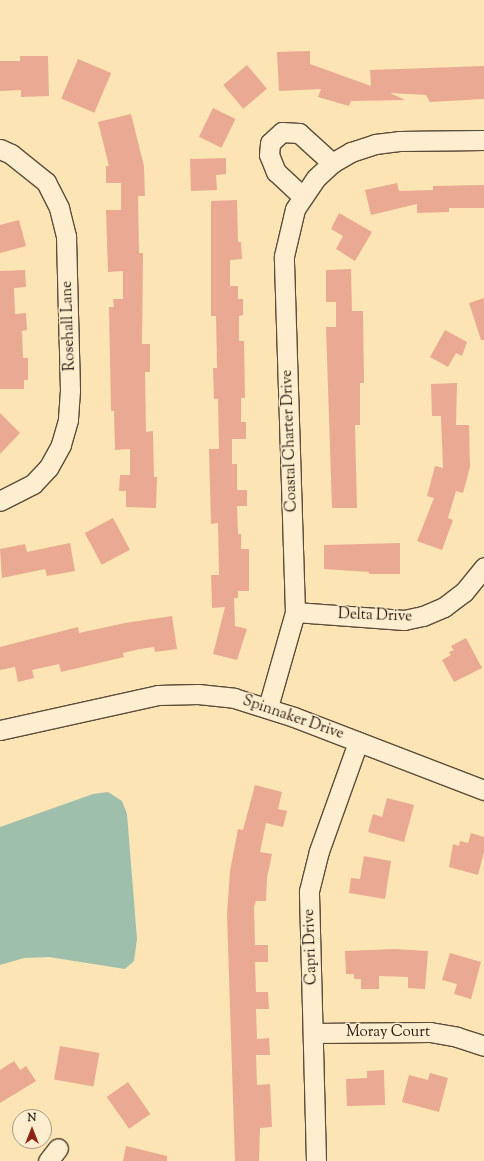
<!DOCTYPE html>
<style>
body{margin:0}
#map{position:relative;width:484px;height:1161px;overflow:hidden;background:#fde4b4;font-family:"Sorts Mill Goudy",serif}
div>[style]{position:absolute}
.water>*{inset:0;background:#9fbfad}
.building>*{inset:0;background:#eaa993;transform-origin:0 0}
.roads{filter:drop-shadow(1px 0 #5c4c3a) drop-shadow(-1px 0 #5c4c3a) drop-shadow(0 1px #5c4c3a) drop-shadow(0 -1px #5c4c3a)}
.street>*{height:19px;margin:-9.5px;padding:0 9.5px;transform-origin:9.5px;border-radius:9.5px;background:#feedce}
span{translate:-50% -50%;white-space:nowrap;text-align:center;line-height:1.15;-webkit-text-stroke:3px #feedce;paint-order:stroke}
.street-label{font-size:15px;color:#261912}
.north{position:absolute;left:12px;top:1109px;width:40px;height:40px;box-sizing:border-box;background:#feedce;border:1px solid #a89883;border-radius:50%;rotate:0deg;font-size:11px;font-weight:700;line-height:16px;text-align:center;color:#261912}
.north::after{content:'';display:block;margin:auto;width:14px;height:18px;background:#8f2418;clip-path:polygon(50% 0,100% 100%,50% 72%,0 100%)}
</style>
<div id="map">
<div class="water">
<i style="clip-path:polygon(108px 792px,122px 801px,127px 814px,137px 939px,134px 961px,125px 969px,49px 957px,24px 958px,0 965px,0 827px,93px 794px)"></i>
</div>
<div class="building">
<i style="clip-path:polygon(310px 51px,310px 64px,371px 86px,370px 70px,484px 66px,484px 99px,430px 102px,426px 95px,390px 93px,405px 100px,351px 101px,349px 106px,318px 97px,321px 89px,279px 91px,277px 52px)"></i>
<i style="clip-path:polygon(20px 56px,48px 56px,49px 96px,21px 97px,21px 90px,0 91px,0 61px,20px 61px)"></i>
<i style="left:78px;top:59px;width:36px;height:43px;rotate:23deg"></i>
<i style="left:247px;top:65px;width:31px;height:31px;rotate:50deg"></i>
<i style="left:213px;top:108px;width:25px;height:32px;rotate:26deg"></i>
<i style="clip-path:polygon(131px 114px,144px 166px,145px 196px,138px 196px,139px 253px,143px 253px,142px 344px,150px 344px,150px 372px,145px 372px,146px 432px,153px 431px,154px 477px,157px 477px,156px 508px,126px 507px,126px 491px,119px 491px,120px 475px,130px 475px,130px 449px,115px 450px,114px 411px,111px 411px,109px 307px,114px 307px,113px 299px,123px 299px,123px 271px,108px 272px,106px 210px,121px 210px,121px 183px,106px 183px,106px 166px,109px 166px,98px 122px)"></i>
<i style="clip-path:polygon(226px 158px,226px 174px,216px 175px,217px 190px,191px 191px,190px 159px)"></i>
<i style="clip-path:polygon(397px 183px,399px 191px,433px 190px,433px 186px,484px 185px,484px 208px,449px 208px,449px 212px,417px 213px,417px 204px,371px 215px,365px 190px)"></i>
<i style="clip-path:polygon(237px 200px,238px 242px,241px 242px,242px 259px,230px 260px,230px 286px,238px 286px,238px 299px,243px 299px,243px 315px,239px 316px,239px 341px,244px 341px,245px 398px,241px 398px,241px 422px,246px 422px,246px 439px,232px 439px,232px 464px,237px 464px,237px 490px,247px 490px,247px 506px,237px 506px,238px 534px,241px 534px,241px 549px,249px 549px,249px 591px,238px 591px,238px 598px,234px 598px,235px 626px,247px 629px,237px 660px,213px 654px,225px 607px,212px 608px,211px 575px,219px 575px,218px 523px,211px 524px,209px 449px,219px 449px,218px 399px,214px 399px,213px 368px,217px 368px,216px 316px,211px 316px,211px 201px)"></i>
<i style="clip-path:polygon(339px 213px,372px 232px,355px 261px,336px 249px,343px 236px,331px 229px)"></i>
<i style="clip-path:polygon(19px 220px,26px 246px,0 253px,0 225px)"></i>
<i style="clip-path:polygon(351px 269px,352px 311px,363px 311px,364px 383px,360px 383px,360px 425px,355px 425px,357px 508px,332px 508px,326px 327px,336px 327px,336px 302px,326px 302px,326px 270px)"></i>
<i style="clip-path:polygon(25px 270px,26px 287px,14px 288px,15px 314px,26px 313px,27px 330px,22px 331px,23px 358px,28px 358px,28px 380px,24px 380px,24px 389px,0 389px,0 271px)"></i>
<i style="clip-path:polygon(484px 298px,484px 340px,481px 340px,469px 303px)"></i>
<i style="clip-path:polygon(445px 330px,467px 342px,462px 356px,456px 353px,448px 367px,430px 357px)"></i>
<i style="clip-path:polygon(457px 383px,456px 425px,469px 425px,470px 467px,463px 493px,456px 491px,448px 518px,453px 520px,442px 550px,417px 541px,434px 498px,427px 496px,435px 466px,443px 468px,441px 416px,432px 416px,431px 384px)"></i>
<i style="clip-path:polygon(0 413px,20px 433px,0 454px)"></i>
<i style="left:113px;top:518px;width:36px;height:32px;rotate:62deg"></i>
<i style="clip-path:polygon(70px 543px,75px 571px,47px 576px,45px 569px,2px 578px,0 549px,25px 544px,27px 552px)"></i>
<i style="clip-path:polygon(400px 543px,400px 574px,369px 574px,369px 572px,324px 569px,324px 545px)"></i>
<i style="clip-path:polygon(172px 616px,177px 649px,155px 652px,154px 647px,140px 649px,123px 653px,124px 657px,61px 672px,59px 664px,32px 670px,34px 678px,18px 682px,15px 667px,0 670px,0 647px,78px 627px,79px 633px,125px 623px)"></i>
<i style="clip-path:polygon(466px 638px,482px 668px,454px 682px,442px 660px,451px 655px,449px 652px,454px 650px,451px 646px)"></i>
<i style="clip-path:polygon(255px 785px,282px 792px,278px 809px,287px 811px,283px 827px,266px 823px,260px 852px,272px 854px,267px 878px,266px 901px,256px 901px,254px 907px,255px 945px,268px 945px,268px 962px,255px 962px,256px 992px,268px 992px,269px 1009px,256px 1009px,257px 1039px,269px 1038px,270px 1055px,256px 1055px,257px 1085px,270px 1084px,272px 1127px,260px 1128px,259px 1161px,235px 1161px,227px 914px,230px 871px,238px 829px,243px 830px)"></i>
<i style="clip-path:polygon(387px 798px,414px 805px,404px 842px,368px 832px,373px 814px,382px 817px)"></i>
<i style="clip-path:polygon(471px 833px,484px 837px,484px 852px,478px 875px,449px 867px,453px 844px,459px 846px,460px 841px,468px 843px)"></i>
<i style="clip-path:polygon(364px 856px,391px 861px,385px 899px,349px 893px,351px 878px,360px 879px)"></i>
<i style="clip-path:polygon(395px 949px,428px 951px,425px 989px,408px 988px,408px 977px,379px 976px,379px 989px,361px 989px,361px 979px,354px 979px,354px 974px,346px 974px,345px 951px)"></i>
<i style="clip-path:polygon(450px 953px,481px 962px,471px 999px,454px 994px,457px 984px,442px 980px)"></i>
<i style="left:60px;top:1046px;width:40px;height:34px;rotate:10deg"></i>
<i style="clip-path:polygon(14px 1061px,20px 1070px,26px 1066px,36px 1081px,0 1103px,0 1070px)"></i>
<i style="clip-path:polygon(384px 1070px,385px 1105px,347px 1106px,346px 1079px,367px 1078px,367px 1071px)"></i>
<i style="clip-path:polygon(430px 1073px,448px 1078px,439px 1112px,402px 1102px,409px 1075px,428px 1080px)"></i>
<i style="left:128px;top:1082px;width:39px;height:26px;rotate:55deg"></i>
<i style="clip-path:polygon(126px 1146px,167px 1156px,167px 1161px,123px 1161px)"></i>
</div>
<div class="roads">
<div class="street">
<i style="left:0;top:149px;width:12px;rotate:24deg"></i>
<i style="left:11px;top:154px;width:45px;rotate:38.7deg"></i>
<i style="left:46px;top:182px;width:29px;rotate:63deg"></i>
<i style="left:59px;top:208px;width:30px;rotate:76deg"></i>
<i style="left:66px;top:237px;width:153px;rotate:88.5deg"></i>
<i style="left:70px;top:390px;width:30px;rotate:94deg"></i>
<i style="left:68px;top:420px;width:26px;rotate:106deg"></i>
<i style="left:61px;top:445px;width:26px;rotate:119deg"></i>
<i style="left:48px;top:468px;width:22px;rotate:133deg"></i>
<i style="left:33px;top:484px;width:37px;rotate:153deg"></i>
<i style="left:302px;top:196px;width:35px;rotate:-137deg"></i>
<i style="left:276px;top:172px;width:18px;rotate:-112deg"></i>
<i style="left:269px;top:155px;width:12px;rotate:-85deg"></i>
<i style="left:270px;top:143px;width:16px;rotate:-43deg"></i>
<i style="left:282px;top:132px;width:17px;rotate:3deg"></i>
<i style="left:299px;top:133px;width:45px;rotate:42.3deg"></i>
<i style="left:295px;top:612px;width:109px;rotate:4.2deg"></i>
<i style="left:404px;top:620px;width:19px;rotate:-12deg"></i>
<i style="left:423px;top:616px;width:23px;rotate:-23deg"></i>
<i style="left:444px;top:607px;width:25px;rotate:-37deg"></i>
<i style="left:464px;top:592px;width:32px;rotate:-51deg"></i>
<i style="left:268px;top:707px;width:99px;rotate:-74.1deg"></i>
<i style="left:295px;top:612px;width:356px;rotate:-91.8deg"></i>
<i style="left:284px;top:256px;width:48px;rotate:-76.8deg"></i>
<i style="left:295px;top:209px;width:37px;rotate:-56deg"></i>
<i style="left:316px;top:178px;width:22px;rotate:-43deg"></i>
<i style="left:332px;top:163px;width:22px;rotate:-30deg"></i>
<i style="left:351px;top:152px;width:25px;rotate:-18deg"></i>
<i style="left:375px;top:144px;width:24px;rotate:-7deg"></i>
<i style="left:399px;top:141px;width:85px;rotate:-0.7deg"></i>
<i style="left:0;top:730px;width:162px;rotate:-12.5deg"></i>
<i style="left:158px;top:695px;width:40px;rotate:-1.4deg"></i>
<i style="left:198px;top:694px;width:36px;rotate:6deg"></i>
<i style="left:234px;top:698px;width:63px;rotate:17.6deg"></i>
<i style="left:294px;top:717px;width:204px;rotate:21deg"></i>
<i style="left:313px;top:1033px;width:117px;rotate:-0.5deg"></i>
<i style="left:430px;top:1032px;width:27px;rotate:10deg"></i>
<i style="left:457px;top:1037px;width:28px;rotate:18deg"></i>
<i style="left:48px;top:1161px;width:16px;rotate:-52deg"></i>
<i style="left:316px;top:1161px;width:270px;rotate:-91.5deg"></i>
<i style="left:309px;top:891px;width:41px;rotate:-76deg"></i>
<i style="left:319px;top:851px;width:116px;rotate:-70.3deg"></i>
</div>
</div>
<div class="street-label">
<span style="left:69px;top:326px;rotate:-92deg">Rosehall Lane</span>
<span style="left:290px;top:441px;rotate:-92deg">Coastal Charter Drive</span>
<span style="left:375px;top:616px;rotate:2deg">Delta Drive</span>
<span style="left:293px;top:718px;rotate:19deg">Spinnaker Drive</span>
<span style="left:311px;top:947px;rotate:-92deg">Capri Drive</span>
<span style="left:388px;top:1033px">Moray Court</span>
</div>
<div class="north">N</div>
</div>
